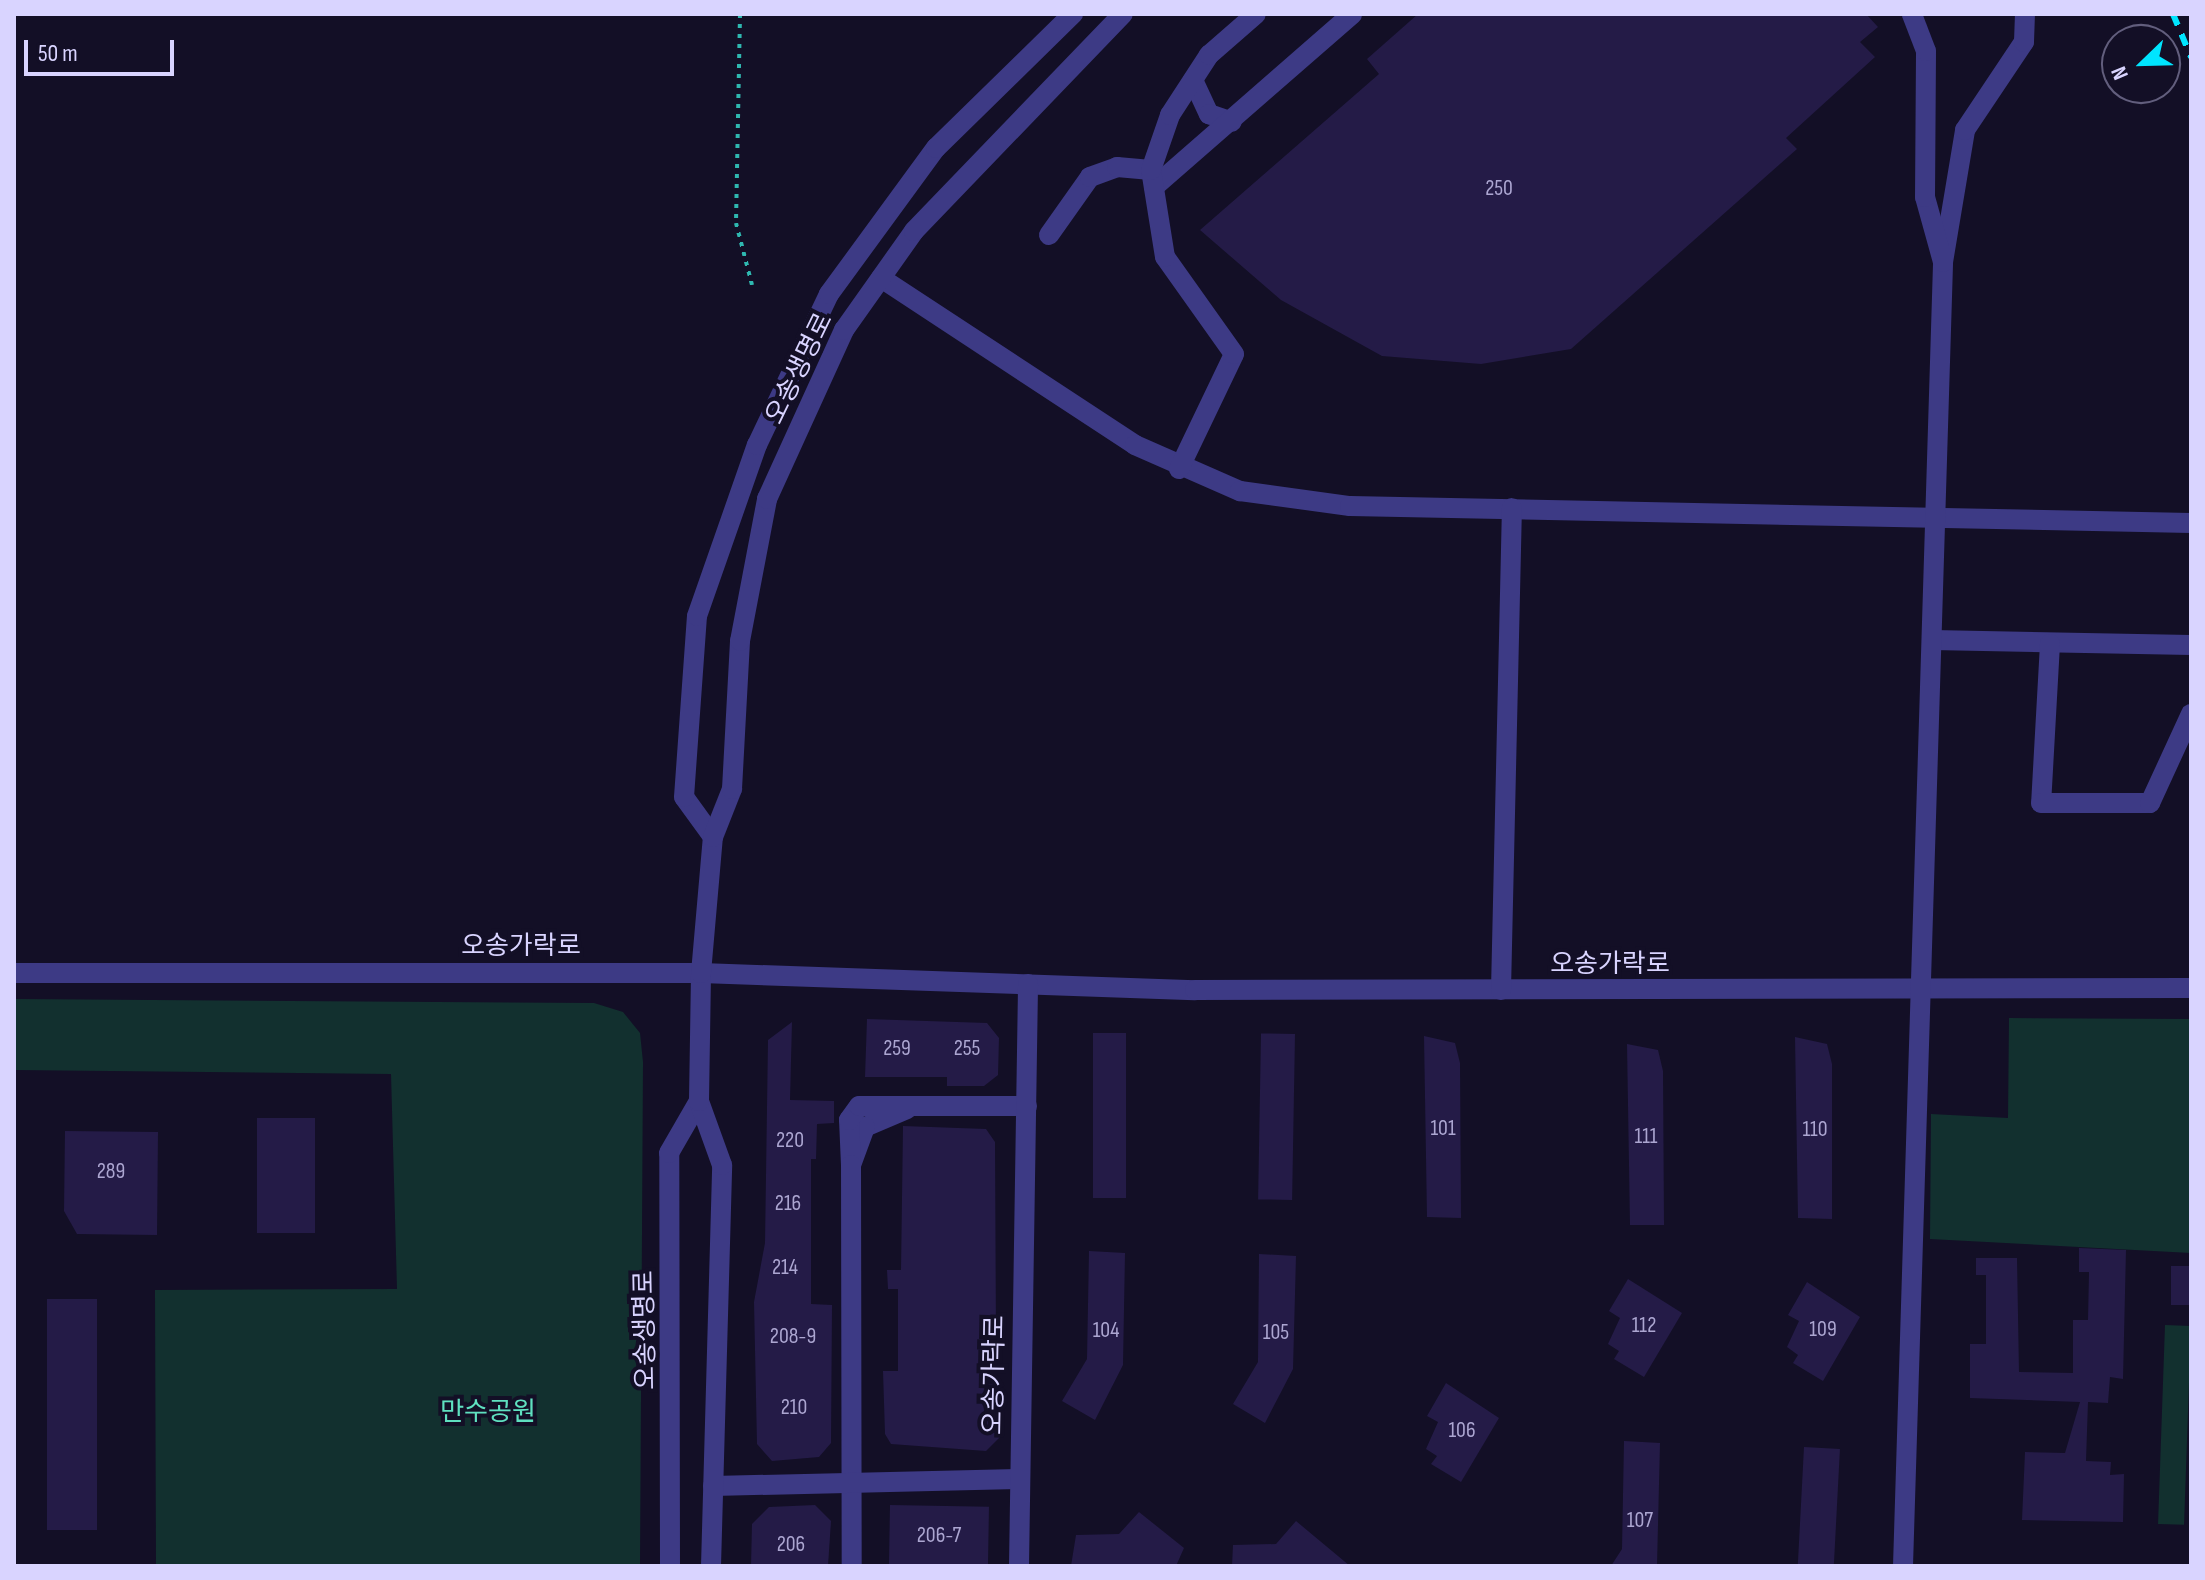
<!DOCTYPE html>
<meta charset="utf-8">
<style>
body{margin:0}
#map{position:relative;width:2205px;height:1580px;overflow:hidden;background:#130f26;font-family:"Sofia Sans Condensed","Noto Sans KR",sans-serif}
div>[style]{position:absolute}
.green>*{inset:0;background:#12302f;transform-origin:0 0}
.building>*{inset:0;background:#241b47;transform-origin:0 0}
.path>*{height:4px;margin-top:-2px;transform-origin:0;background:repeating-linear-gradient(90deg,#2fb8b0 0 4px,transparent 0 10px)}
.minor>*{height:20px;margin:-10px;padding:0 10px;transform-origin:10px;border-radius:10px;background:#3d3a85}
.rail>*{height:6px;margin-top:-3px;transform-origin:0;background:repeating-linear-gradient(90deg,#00e5ff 0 12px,transparent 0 22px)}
span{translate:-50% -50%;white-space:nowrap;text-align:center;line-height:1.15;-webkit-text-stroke:8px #130f26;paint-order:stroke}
.number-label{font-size:22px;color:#aca6d1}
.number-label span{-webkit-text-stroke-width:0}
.street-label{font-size:26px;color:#d9d4ff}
.park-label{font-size:26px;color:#5fe0c0}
.frame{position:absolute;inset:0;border:16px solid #d9d4ff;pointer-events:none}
.north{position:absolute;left:2101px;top:24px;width:80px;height:80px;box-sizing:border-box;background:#130f26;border:2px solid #625e7d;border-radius:50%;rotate:247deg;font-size:22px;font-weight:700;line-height:32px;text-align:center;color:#d9d4ff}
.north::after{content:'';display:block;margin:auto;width:28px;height:36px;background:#00e5ff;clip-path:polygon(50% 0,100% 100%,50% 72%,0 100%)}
.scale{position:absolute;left:24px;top:40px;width:150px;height:36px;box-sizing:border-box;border:4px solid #d9d4ff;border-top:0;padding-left:10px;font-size:24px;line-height:28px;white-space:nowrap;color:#d9d4ff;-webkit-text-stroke:6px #130f26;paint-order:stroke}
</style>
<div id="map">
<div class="green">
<i style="clip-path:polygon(14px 999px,594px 1003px,623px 1012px,640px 1033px,643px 1062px,640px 1566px,156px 1566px,155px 1290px,397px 1289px,391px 1074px,14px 1070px)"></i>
<i style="clip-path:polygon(2009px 1018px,2191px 1019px,2191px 1253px,1930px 1239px,1931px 1114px,2008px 1118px)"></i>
<i style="left:2165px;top:1325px;width:26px;height:199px;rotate:2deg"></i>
</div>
<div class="building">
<i style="clip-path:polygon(1418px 14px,1866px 14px,1878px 27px,1860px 42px,1875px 57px,1786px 138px,1797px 149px,1571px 349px,1481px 364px,1382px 356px,1281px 300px,1200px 230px,1379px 74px,1367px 59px)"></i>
<i style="clip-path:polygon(867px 1019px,987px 1023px,999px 1038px,998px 1075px,984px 1086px,947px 1086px,947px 1077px,865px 1077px)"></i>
<i style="clip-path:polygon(792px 1022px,790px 1100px,834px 1101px,834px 1123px,817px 1124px,816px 1159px,811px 1159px,811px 1304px,832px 1305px,831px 1443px,819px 1457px,772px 1461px,757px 1444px,754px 1302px,765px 1243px,768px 1040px)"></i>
<i style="left:1126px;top:1033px;width:165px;height:33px;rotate:90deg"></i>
<i style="left:1295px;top:1034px;width:166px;height:34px;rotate:91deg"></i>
<i style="clip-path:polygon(1424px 1036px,1455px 1043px,1460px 1063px,1461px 1218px,1427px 1217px)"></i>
<i style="clip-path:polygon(1795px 1037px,1827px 1044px,1832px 1064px,1832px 1219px,1798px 1218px)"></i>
<i style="clip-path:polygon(1627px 1044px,1658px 1050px,1663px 1071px,1664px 1225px,1630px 1225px)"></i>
<i style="left:315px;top:1118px;width:115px;height:58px;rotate:90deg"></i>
<i style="clip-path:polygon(903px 1126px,986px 1129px,995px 1142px,996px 1336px,986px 1336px,987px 1384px,999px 1384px,1000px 1437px,986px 1451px,891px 1444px,885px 1434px,883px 1371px,898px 1371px,898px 1289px,888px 1289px,887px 1270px,901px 1270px)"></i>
<i style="clip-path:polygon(65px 1131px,158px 1132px,157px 1235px,77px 1234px,64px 1211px)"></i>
<i style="clip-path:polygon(2079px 1248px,2126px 1250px,2123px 1379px,2110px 1377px,2108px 1403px,2088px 1402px,2086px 1461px,2111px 1462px,2110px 1475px,2124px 1474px,2123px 1522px,2022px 1520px,2025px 1452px,2065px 1453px,2080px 1402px,1970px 1398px,1970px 1344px,1986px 1344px,1986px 1275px,1976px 1275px,1976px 1258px,2017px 1258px,2019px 1372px,2073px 1373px,2073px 1320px,2088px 1320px,2089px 1272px,2079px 1272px)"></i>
<i style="clip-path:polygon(1089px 1251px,1125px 1253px,1123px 1365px,1095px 1420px,1062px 1401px,1087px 1359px)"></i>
<i style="clip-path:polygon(1259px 1254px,1296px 1256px,1293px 1369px,1265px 1423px,1233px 1404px,1258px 1362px)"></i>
<i style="left:2171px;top:1266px;width:20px;height:39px"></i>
<i style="clip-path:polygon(1628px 1279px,1682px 1313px,1644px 1377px,1614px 1359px,1619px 1351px,1608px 1344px,1620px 1318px,1609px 1311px)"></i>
<i style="clip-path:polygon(1807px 1282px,1860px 1317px,1823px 1381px,1793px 1363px,1798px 1355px,1787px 1347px,1799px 1321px,1788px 1315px)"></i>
<i style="left:97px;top:1299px;width:231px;height:50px;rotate:90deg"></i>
<i style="clip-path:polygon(1446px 1383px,1499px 1418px,1461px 1482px,1431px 1464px,1437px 1456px,1426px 1449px,1438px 1422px,1427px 1416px)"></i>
<i style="clip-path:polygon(1624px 1441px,1660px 1443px,1657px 1566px,1611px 1566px,1622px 1549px)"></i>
<i style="left:1804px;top:1447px;width:36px;height:119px;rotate:3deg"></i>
<i style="clip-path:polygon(815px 1505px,831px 1521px,828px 1566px,751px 1566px,752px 1524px,769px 1507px)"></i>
<i style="left:890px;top:1505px;width:99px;height:61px;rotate:1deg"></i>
<i style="clip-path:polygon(1139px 1512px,1184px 1548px,1176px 1566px,1071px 1566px,1076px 1535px,1119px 1534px)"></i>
<i style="clip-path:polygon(1296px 1521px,1350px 1566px,1232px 1566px,1233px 1545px,1276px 1544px)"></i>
</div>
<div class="path">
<i style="left:740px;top:14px;width:209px;rotate:91.1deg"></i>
<i style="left:736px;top:223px;width:64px;rotate:75.5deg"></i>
</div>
<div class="minor">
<i style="left:1193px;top:80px;width:38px;rotate:65deg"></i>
<i style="left:1209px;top:114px;width:24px;rotate:19deg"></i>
<i style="left:1154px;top:187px;width:263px;rotate:-41.1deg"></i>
<i style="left:1049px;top:235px;width:71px;rotate:-54.7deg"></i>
<i style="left:1090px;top:177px;width:29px;rotate:-20deg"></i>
<i style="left:1117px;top:167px;width:34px;rotate:5deg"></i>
<i style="left:1943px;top:262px;width:134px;rotate:-80.5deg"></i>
<i style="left:1965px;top:130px;width:106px;rotate:-56.2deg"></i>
<i style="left:2024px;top:42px;width:28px;rotate:-88deg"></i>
<i style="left:881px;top:278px;width:304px;rotate:33.3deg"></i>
<i style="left:1135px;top:445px;width:115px;rotate:23.7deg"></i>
<i style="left:1240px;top:491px;width:111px;rotate:7.8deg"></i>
<i style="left:1350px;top:506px;width:841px;rotate:1.16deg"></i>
<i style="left:1179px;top:469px;width:127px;rotate:-64.4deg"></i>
<i style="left:1234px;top:354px;width:119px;rotate:-125.4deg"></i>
<i style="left:1165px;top:257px;width:88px;rotate:-99.1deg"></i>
<i style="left:1151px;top:170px;width:58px;rotate:-70.9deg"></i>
<i style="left:1170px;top:115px;width:72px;rotate:-57deg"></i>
<i style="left:1209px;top:55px;width:62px;rotate:-41.1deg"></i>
<i style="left:1932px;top:640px;width:259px;rotate:1.1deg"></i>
<i style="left:2050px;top:644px;width:159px;rotate:93.2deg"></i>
<i style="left:2041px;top:803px;width:109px"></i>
<i style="left:2150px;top:803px;width:98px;rotate:-65.3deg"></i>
<i style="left:713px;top:837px;width:49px;rotate:-125.9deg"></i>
<i style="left:684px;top:797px;width:181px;rotate:-85.9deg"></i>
<i style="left:697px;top:616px;width:181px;rotate:-70.7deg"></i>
<i style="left:757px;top:445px;width:167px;rotate:-64.5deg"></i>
<i style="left:829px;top:294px;width:181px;rotate:-53.8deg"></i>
<i style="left:936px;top:148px;width:192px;rotate:-44.4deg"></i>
<i style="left:14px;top:973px;width:687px"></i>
<i style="left:701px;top:973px;width:494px;rotate:2deg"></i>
<i style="left:1195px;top:990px;width:996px;rotate:-0.12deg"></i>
<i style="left:1501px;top:990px;width:482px;rotate:-88.7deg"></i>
<i style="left:907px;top:1109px;width:46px;rotate:156.8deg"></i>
<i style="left:865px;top:1127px;width:40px;rotate:110.2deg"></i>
<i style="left:851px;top:1165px;width:45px;rotate:-92.5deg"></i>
<i style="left:849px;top:1120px;width:17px;rotate:-54deg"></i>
<i style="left:859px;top:1106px;width:168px"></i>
<i style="left:851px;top:1165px;width:401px;rotate:89.9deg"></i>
<i style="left:713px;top:1486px;width:305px;rotate:-1.3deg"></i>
<i style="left:670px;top:1566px;width:413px;rotate:-90.1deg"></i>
<i style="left:669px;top:1153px;width:60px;rotate:-60deg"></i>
<i style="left:711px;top:1566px;width:401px;rotate:-88.4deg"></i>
<i style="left:722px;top:1165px;width:68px;rotate:-109.8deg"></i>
<i style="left:699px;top:1101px;width:128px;rotate:-89.1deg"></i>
<i style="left:701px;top:973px;width:137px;rotate:-85deg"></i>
<i style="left:713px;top:837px;width:52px;rotate:-68.4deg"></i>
<i style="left:732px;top:789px;width:148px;rotate:-86.9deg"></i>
<i style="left:740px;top:641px;width:145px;rotate:-79.2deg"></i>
<i style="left:767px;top:499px;width:186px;rotate:-65.5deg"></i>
<i style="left:844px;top:330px;width:121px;rotate:-54.7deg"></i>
<i style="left:914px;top:231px;width:301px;rotate:-46.1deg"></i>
<i style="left:1019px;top:1566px;width:582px;rotate:-89.11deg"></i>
<i style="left:1903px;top:1566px;width:1305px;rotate:-88.24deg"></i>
<i style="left:1943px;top:262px;width:67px;rotate:-105.5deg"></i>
<i style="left:1925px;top:197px;width:146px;rotate:-89.6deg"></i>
<i style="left:1926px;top:51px;width:40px;rotate:-111deg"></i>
</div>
<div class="rail">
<i style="left:2173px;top:14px;width:47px;rotate:67.3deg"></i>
</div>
<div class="number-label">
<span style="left:1499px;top:189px">250</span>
<span style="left:897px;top:1049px">259</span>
<span style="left:967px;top:1049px">255</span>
<span style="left:1443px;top:1129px">101</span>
<span style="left:1815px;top:1130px">110</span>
<span style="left:1646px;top:1137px">111</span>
<span style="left:790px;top:1141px">220</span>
<span style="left:111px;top:1172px">289</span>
<span style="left:788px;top:1204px">216</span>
<span style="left:785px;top:1268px">214</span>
<span style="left:1644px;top:1326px">112</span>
<span style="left:1823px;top:1330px">109</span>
<span style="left:1106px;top:1331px">104</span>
<span style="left:1276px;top:1333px">105</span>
<span style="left:793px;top:1337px">208-9</span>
<span style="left:794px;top:1408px">210</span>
<span style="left:1462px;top:1431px">106</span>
<span style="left:1640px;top:1521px">107</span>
<span style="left:939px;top:1536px">206-7</span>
<span style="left:791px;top:1545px">206</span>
</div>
<div class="street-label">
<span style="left:800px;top:369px;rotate:-64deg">오송생명로</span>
<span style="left:521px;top:947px">오송가락로</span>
<span style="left:1610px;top:965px">오송가락로</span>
<span style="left:646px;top:1330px;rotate:-91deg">오송생명로</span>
<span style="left:995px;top:1375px;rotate:-89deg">오송가락로</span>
</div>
<div class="park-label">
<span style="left:488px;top:1413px">만수공원</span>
</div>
<div class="frame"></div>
<div class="north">N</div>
<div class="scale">50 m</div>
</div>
